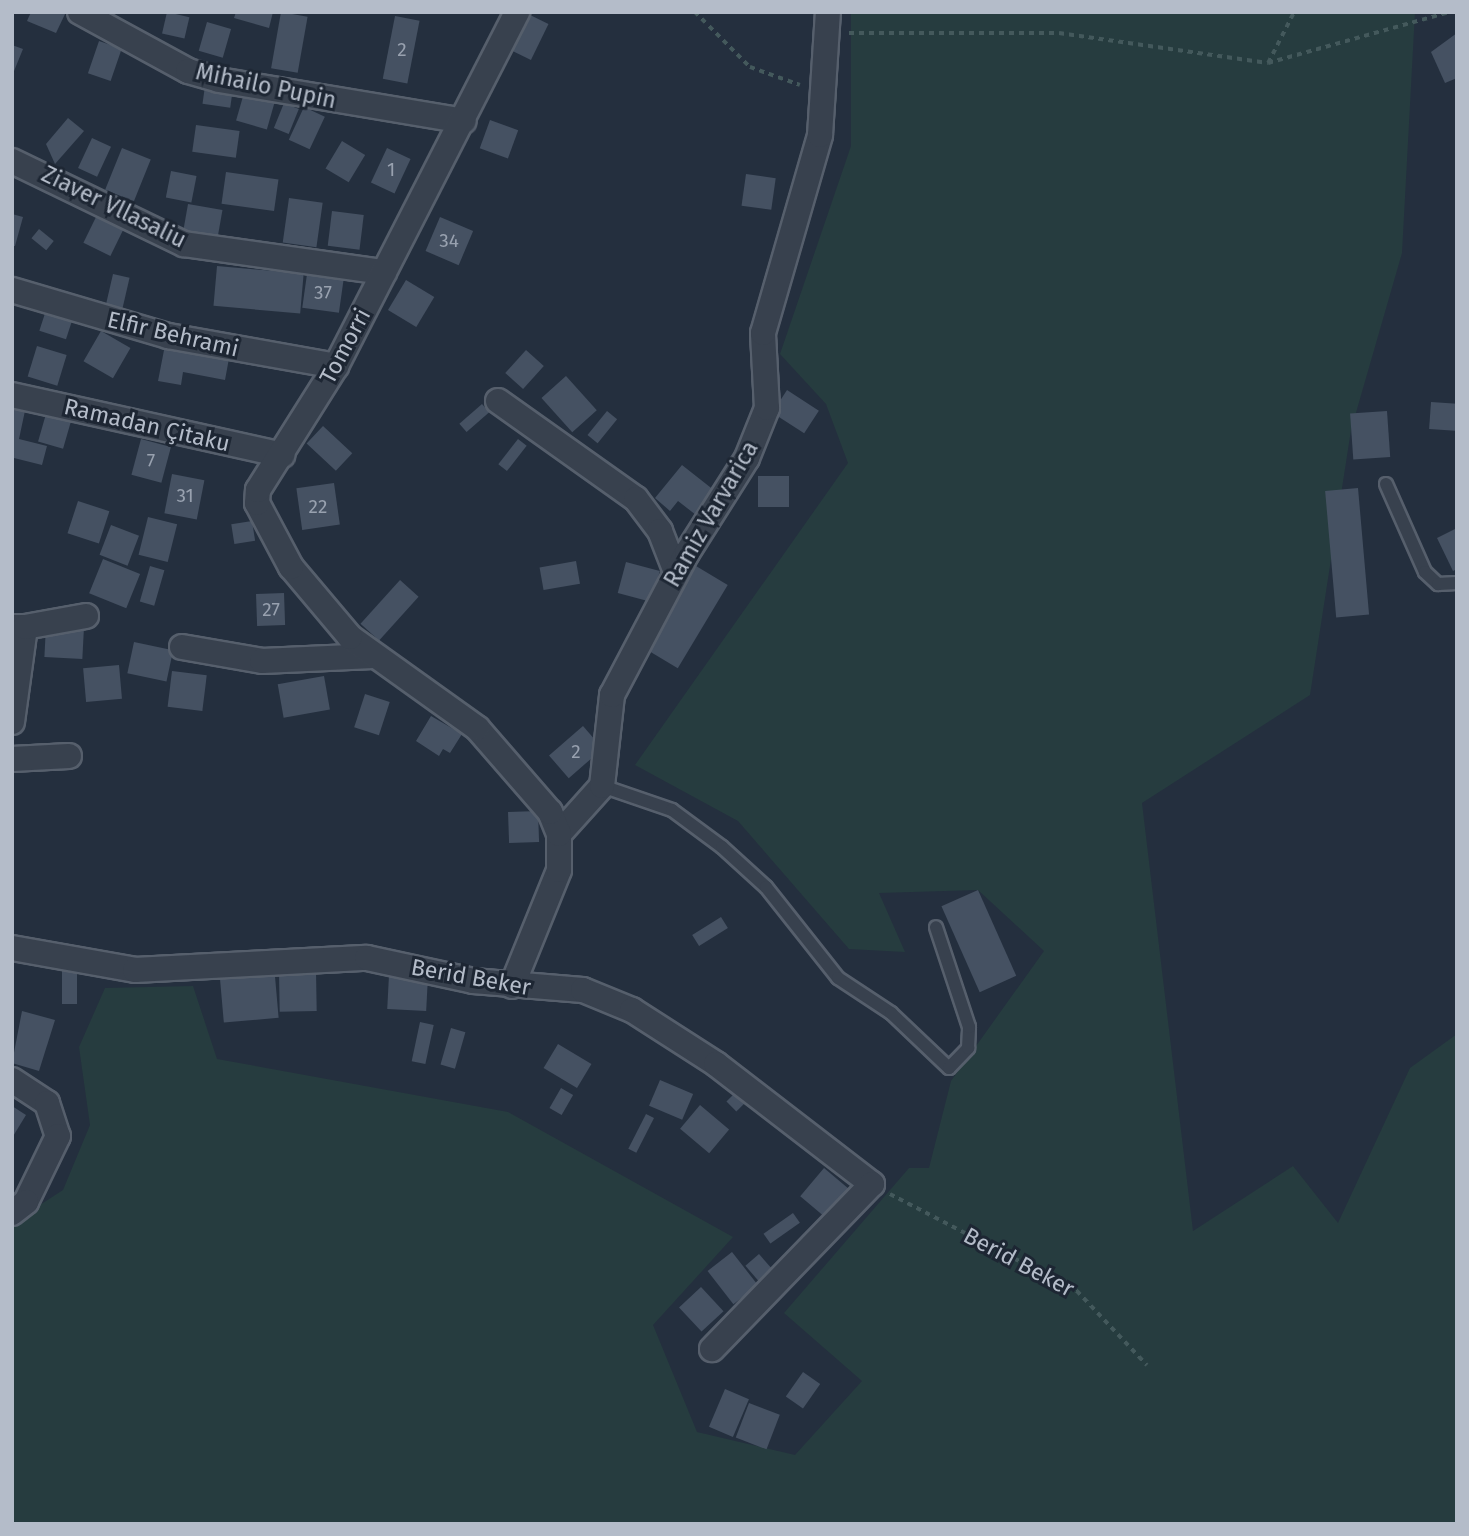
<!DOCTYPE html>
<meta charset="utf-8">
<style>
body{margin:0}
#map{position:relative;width:1469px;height:1536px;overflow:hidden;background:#242f3e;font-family:"Fira Sans",sans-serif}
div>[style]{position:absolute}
.green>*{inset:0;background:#263c3f}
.building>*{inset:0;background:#455162;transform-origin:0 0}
.path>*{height:3.5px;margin-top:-1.75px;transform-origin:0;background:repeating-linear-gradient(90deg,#44595c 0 5px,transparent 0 10px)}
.roads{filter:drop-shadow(2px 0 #565f6c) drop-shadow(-2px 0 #565f6c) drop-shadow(0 2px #565f6c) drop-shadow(0 -2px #565f6c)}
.lane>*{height:12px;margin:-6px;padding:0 6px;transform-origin:6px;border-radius:6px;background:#38414e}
.street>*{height:24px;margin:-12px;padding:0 12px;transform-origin:12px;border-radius:12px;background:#38414e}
span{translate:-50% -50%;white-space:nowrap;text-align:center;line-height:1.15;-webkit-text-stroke:6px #1d2633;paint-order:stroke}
.number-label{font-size:19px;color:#98a1af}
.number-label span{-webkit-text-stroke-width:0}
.street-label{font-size:23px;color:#b4bcc9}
.frame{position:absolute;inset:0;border:14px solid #b4bcc9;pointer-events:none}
</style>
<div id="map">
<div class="green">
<i style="clip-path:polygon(851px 12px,1415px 12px,1402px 253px,1351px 430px,1310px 695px,1142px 803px,1193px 1231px,1293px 1166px,1338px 1223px,1410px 1068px,1457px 1034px,1457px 1524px,12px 1524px,12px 1223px,63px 1190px,90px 1125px,79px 1047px,105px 988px,193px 986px,217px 1059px,508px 1112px,733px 1237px,653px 1325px,697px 1432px,795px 1455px,862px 1381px,784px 1313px,909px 1168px,929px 1168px,951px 1081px,1044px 951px,978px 890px,879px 893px,905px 952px,849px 949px,738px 821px,635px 765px,848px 463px,826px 404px,780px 354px,851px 146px)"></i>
</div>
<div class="building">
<i style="clip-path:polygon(31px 12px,66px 12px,56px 33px,27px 21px)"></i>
<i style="left:167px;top:12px;width:23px;height:22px;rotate:13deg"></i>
<i style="clip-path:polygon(236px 12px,273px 12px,269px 28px,234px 18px)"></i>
<i style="left:281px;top:12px;width:27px;height:57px;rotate:10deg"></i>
<i style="left:526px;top:13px;width:25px;height:40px;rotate:26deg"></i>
<i style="left:395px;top:16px;width:25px;height:64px;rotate:11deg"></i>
<i style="left:207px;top:22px;width:25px;height:30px;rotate:16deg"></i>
<i style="clip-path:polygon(1457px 33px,1457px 78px,1445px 83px,1431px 52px)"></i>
<i style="left:99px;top:41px;width:24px;height:34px;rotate:19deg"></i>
<i style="clip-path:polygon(12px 45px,23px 49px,12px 76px)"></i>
<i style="left:205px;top:86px;width:28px;height:18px;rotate:8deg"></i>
<i style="left:246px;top:86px;width:32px;height:36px;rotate:16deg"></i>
<i style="left:284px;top:103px;width:16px;height:27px;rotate:22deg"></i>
<i style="left:304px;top:107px;width:23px;height:36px;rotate:25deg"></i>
<i style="clip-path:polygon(68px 118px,84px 131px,55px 164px,46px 144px)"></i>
<i style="left:490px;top:120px;width:30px;height:30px;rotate:20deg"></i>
<i style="left:196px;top:125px;width:44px;height:27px;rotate:8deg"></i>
<i style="left:92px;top:138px;width:21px;height:33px;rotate:25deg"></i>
<i style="left:342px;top:141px;width:27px;height:32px;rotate:31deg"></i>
<i style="left:122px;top:148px;width:31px;height:45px;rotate:22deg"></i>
<i style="left:387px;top:148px;width:26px;height:38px;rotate:25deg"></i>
<i style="left:171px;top:171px;width:26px;height:27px;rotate:11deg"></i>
<i style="left:226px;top:172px;width:53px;height:32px;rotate:8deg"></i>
<i style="left:746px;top:174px;width:30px;height:32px;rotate:8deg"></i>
<i style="left:289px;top:198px;width:34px;height:45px;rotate:8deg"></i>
<i style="left:188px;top:204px;width:35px;height:31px;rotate:10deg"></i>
<i style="left:332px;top:211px;width:32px;height:35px;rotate:7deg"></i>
<i style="clip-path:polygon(12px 214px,23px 217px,15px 246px,12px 246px)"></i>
<i style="left:97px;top:215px;width:30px;height:31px;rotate:26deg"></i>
<i style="left:440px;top:217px;width:36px;height:37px;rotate:23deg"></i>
<i style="left:39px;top:229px;width:19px;height:12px;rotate:39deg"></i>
<i style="left:217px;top:266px;width:87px;height:40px;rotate:5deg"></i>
<i style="left:113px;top:274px;width:17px;height:31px;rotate:13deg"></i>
<i style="left:307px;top:274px;width:37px;height:34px;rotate:8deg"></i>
<i style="left:406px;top:280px;width:33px;height:35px;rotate:31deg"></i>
<i style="left:48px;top:304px;width:28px;height:28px;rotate:18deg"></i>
<i style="left:101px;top:331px;width:34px;height:35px;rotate:30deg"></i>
<i style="clip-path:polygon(165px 345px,230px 353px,225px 380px,183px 372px,181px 385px,158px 381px)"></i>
<i style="left:37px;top:346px;width:31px;height:32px;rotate:17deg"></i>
<i style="left:526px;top:350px;width:24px;height:31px;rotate:42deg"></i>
<i style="left:566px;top:376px;width:46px;height:33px;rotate:48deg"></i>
<i style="left:787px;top:390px;width:38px;height:27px;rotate:33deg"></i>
<i style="left:1431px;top:402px;width:26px;height:27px;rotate:4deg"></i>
<i style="clip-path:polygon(12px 403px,26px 406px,19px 439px,47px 446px,42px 465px,14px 458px)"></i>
<i style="left:482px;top:404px;width:11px;height:30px;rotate:49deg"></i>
<i style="left:48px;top:407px;width:26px;height:36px;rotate:16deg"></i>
<i style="left:607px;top:411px;width:13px;height:31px;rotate:39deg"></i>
<i style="left:1387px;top:411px;width:46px;height:37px;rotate:86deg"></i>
<i style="left:323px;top:426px;width:40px;height:24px;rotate:43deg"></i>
<i style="left:141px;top:439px;width:31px;height:37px;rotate:15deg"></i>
<i style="left:518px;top:439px;width:11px;height:32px;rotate:38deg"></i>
<i style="clip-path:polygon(682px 465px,715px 491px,696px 515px,678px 501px,670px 511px,655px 498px)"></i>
<i style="left:172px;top:474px;width:33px;height:40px;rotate:11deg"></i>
<i style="left:758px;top:476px;width:31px;height:31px"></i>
<i style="left:334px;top:483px;width:42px;height:38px;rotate:82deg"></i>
<i style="left:1358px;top:488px;width:127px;height:33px;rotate:85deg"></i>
<i style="left:78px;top:501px;width:33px;height:34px;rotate:18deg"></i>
<i style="left:148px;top:517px;width:30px;height:39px;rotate:14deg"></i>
<i style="left:252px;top:521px;width:20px;height:21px;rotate:81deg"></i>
<i style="left:111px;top:525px;width:30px;height:32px;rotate:21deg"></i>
<i style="clip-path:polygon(1457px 528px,1457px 569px,1453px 571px,1437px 538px)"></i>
<i style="left:103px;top:559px;width:40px;height:37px;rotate:22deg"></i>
<i style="left:576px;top:561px;width:23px;height:37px;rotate:80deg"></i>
<i style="left:626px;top:562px;width:35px;height:32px;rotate:15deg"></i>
<i style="left:150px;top:566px;width:15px;height:37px;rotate:16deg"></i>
<i style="left:696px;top:566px;width:37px;height:97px;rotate:31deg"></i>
<i style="left:400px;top:580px;width:25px;height:59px;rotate:42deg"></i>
<i style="left:284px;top:593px;width:32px;height:28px;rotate:88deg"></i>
<i style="left:46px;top:626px;width:38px;height:31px;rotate:3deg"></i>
<i style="left:134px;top:642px;width:40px;height:32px;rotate:12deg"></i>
<i style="left:119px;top:665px;width:34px;height:36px;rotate:85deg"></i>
<i style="left:172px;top:671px;width:35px;height:36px;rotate:7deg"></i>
<i style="left:324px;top:676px;width:34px;height:47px;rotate:80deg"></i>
<i style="left:365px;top:694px;width:26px;height:35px;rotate:18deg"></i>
<i style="clip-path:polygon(431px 716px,462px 734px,450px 753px,443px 749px,439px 756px,416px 741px)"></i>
<i style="left:583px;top:726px;width:30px;height:45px;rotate:49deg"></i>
<i style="left:538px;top:811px;width:31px;height:30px;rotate:88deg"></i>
<i style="left:978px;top:890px;width:94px;height:40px;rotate:66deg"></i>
<i style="left:721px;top:917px;width:13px;height:34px;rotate:58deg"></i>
<i style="left:274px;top:965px;width:53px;height:55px;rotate:85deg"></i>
<i style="left:62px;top:968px;width:15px;height:36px"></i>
<i style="left:316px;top:971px;width:40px;height:37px;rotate:89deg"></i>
<i style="left:389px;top:975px;width:39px;height:34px;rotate:3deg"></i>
<i style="clip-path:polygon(22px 1011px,55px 1020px,39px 1071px,12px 1063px)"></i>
<i style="left:420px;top:1022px;width:14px;height:40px;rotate:12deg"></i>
<i style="left:451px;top:1028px;width:15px;height:38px;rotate:16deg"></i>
<i style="left:558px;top:1044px;width:39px;height:28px;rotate:31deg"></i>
<i style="left:660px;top:1080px;width:36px;height:28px;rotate:23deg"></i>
<i style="left:742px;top:1086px;width:14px;height:22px;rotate:45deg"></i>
<i style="left:561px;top:1088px;width:14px;height:23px;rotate:30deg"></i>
<i style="left:700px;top:1105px;width:38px;height:31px;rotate:40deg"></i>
<i style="clip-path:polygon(12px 1106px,26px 1115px,12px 1138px)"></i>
<i style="left:646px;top:1114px;width:9px;height:39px;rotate:27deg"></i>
<i style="left:824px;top:1168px;width:33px;height:37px;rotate:40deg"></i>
<i style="left:793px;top:1213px;width:12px;height:36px;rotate:55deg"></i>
<i style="left:732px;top:1252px;width:42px;height:31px;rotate:52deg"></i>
<i style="left:759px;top:1254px;width:21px;height:18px;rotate:49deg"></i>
<i style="left:701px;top:1287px;width:33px;height:30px;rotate:47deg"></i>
<i style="left:803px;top:1372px;width:21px;height:30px;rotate:35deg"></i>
<i style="left:725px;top:1389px;width:26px;height:41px;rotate:23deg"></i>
<i style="left:749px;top:1403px;width:33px;height:37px;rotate:21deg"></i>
</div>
<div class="path">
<i style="left:695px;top:12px;width:78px;rotate:45deg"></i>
<i style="left:750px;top:67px;width:53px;rotate:19.8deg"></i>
<i style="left:849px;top:33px;width:210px"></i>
<i style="left:1059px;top:33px;width:211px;rotate:8.2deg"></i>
<i style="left:1268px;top:63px;width:188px;rotate:-15.7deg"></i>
<i style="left:1268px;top:63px;width:57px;rotate:-63deg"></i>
<i style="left:890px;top:1194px;width:211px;rotate:27.4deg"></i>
<i style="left:1077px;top:1291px;width:102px;rotate:46.6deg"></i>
</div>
<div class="roads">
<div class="lane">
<i style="left:1386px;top:484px;width:96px;rotate:66.1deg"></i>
<i style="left:1425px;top:572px;width:18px;rotate:43deg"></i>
<i style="left:1438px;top:584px;width:19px;rotate:-3deg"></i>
<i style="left:602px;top:786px;width:74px;rotate:18.9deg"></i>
<i style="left:672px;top:810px;width:62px;rotate:36.5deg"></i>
<i style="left:722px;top:847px;width:59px;rotate:42.3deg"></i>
<i style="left:766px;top:887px;width:116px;rotate:51.6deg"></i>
<i style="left:838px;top:978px;width:64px;rotate:33.4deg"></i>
<i style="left:891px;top:1013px;width:80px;rotate:43.5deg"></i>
<i style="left:949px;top:1068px;width:28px;rotate:-46deg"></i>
<i style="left:968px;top:1048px;width:21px;rotate:-87deg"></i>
<i style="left:969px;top:1027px;width:105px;rotate:-108.3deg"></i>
</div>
<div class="street">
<i style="left:80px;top:12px;width:123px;rotate:28.6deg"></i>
<i style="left:188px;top:71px;width:32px;rotate:16deg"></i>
<i style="left:219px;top:80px;width:248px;rotate:9.5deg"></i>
<i style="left:12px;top:161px;width:191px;rotate:25.8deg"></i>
<i style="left:184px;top:244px;width:202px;rotate:8deg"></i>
<i style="left:12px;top:290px;width:163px;rotate:16.4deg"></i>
<i style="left:168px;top:336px;width:171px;rotate:10.1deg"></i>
<i style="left:12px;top:395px;width:277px;rotate:12.5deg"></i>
<i style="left:498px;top:401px;width:169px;rotate:35.4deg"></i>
<i style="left:636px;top:499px;width:40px;rotate:53deg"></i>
<i style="left:660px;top:531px;width:44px;rotate:68.7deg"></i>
<i style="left:12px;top:627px;width:13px"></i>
<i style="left:25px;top:627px;width:96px;rotate:97.8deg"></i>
<i style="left:25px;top:627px;width:62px;rotate:-10.2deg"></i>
<i style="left:182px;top:647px;width:81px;rotate:9.9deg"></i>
<i style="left:262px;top:661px;width:111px;rotate:-2.6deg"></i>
<i style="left:12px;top:759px;width:57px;rotate:-3deg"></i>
<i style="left:559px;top:834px;width:64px;rotate:-48.1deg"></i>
<i style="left:602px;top:786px;width:92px;rotate:-83.7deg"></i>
<i style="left:612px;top:695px;width:161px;rotate:-62.2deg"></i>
<i style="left:687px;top:553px;width:112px;rotate:-57.7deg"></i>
<i style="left:747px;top:458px;width:54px;rotate:-68.2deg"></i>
<i style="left:767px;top:408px;width:75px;rotate:-93.1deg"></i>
<i style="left:763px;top:333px;width:206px;rotate:-73.9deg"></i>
<i style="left:820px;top:135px;width:123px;rotate:-86.3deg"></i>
<i style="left:12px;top:948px;width:125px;rotate:10.1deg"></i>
<i style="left:135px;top:970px;width:232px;rotate:-3deg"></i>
<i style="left:367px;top:958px;width:108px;rotate:12.2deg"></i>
<i style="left:473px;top:981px;width:110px;rotate:4.7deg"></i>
<i style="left:583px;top:990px;width:53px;rotate:22.2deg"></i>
<i style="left:632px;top:1010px;width:100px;rotate:32.7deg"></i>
<i style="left:716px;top:1064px;width:197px;rotate:37.6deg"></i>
<i style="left:872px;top:1184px;width:230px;rotate:134.1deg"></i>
<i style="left:512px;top:986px;width:125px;rotate:-67.9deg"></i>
<i style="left:559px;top:870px;width:36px;rotate:-90deg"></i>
<i style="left:559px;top:834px;width:24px;rotate:-112deg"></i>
<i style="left:550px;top:812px;width:111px;rotate:-131deg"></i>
<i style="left:477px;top:728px;width:156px;rotate:-144.4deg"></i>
<i style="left:350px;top:637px;width:92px;rotate:-130.1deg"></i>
<i style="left:291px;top:567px;width:72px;rotate:-118deg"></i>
<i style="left:257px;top:503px;width:13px;rotate:-86deg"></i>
<i style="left:258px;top:490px;width:146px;rotate:-57.8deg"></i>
<i style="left:336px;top:366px;width:398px;rotate:-62.9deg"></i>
<i style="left:12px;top:1080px;width:42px;rotate:33.3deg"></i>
<i style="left:47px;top:1103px;width:35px;rotate:72deg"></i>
<i style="left:58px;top:1136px;width:73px;rotate:115.9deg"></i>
<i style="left:26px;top:1202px;width:18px;rotate:142deg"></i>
</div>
</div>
<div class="number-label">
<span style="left:402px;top:50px">2</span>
<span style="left:391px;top:170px">1</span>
<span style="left:449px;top:241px">34</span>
<span style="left:323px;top:293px">37</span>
<span style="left:151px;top:461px">7</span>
<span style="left:185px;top:496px">31</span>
<span style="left:318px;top:507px">22</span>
<span style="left:271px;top:610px">27</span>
<span style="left:576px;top:752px">2</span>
</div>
<div class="street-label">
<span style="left:266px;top:86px;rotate:12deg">Mihailo Pupin</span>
<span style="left:114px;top:207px;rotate:26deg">Ziaver Vllasaliu</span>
<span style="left:173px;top:334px;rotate:13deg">Elfir Behrami</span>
<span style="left:345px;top:346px;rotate:-62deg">Tomorri</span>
<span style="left:147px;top:425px;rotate:13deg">Ramadan Çitaku</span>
<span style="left:711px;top:514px;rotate:-60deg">Ramiz Varvarica</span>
<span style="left:471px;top:977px;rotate:10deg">Berid Beker</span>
<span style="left:1019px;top:1262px;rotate:28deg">Berid Beker</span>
</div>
<div class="frame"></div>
</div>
